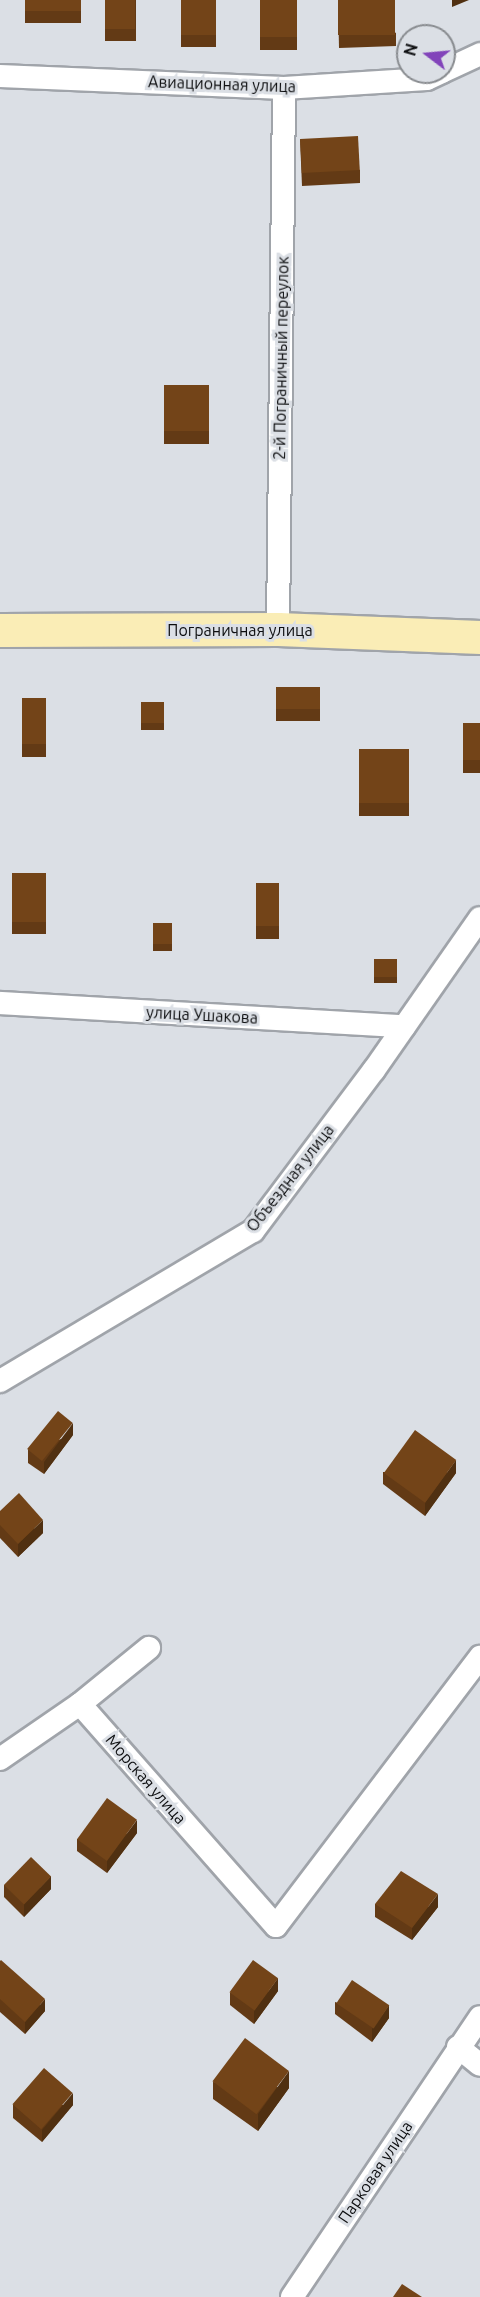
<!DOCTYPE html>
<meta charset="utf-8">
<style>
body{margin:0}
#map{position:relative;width:480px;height:2297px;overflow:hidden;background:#dbdfe5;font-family:Ubuntu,sans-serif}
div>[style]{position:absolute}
.roads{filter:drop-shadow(2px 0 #a0a4aa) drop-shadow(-2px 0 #a0a4aa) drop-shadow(0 2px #a0a4aa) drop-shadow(0 -2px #a0a4aa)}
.street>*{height:22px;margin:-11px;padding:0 11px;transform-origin:11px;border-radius:11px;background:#fff}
.secondary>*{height:33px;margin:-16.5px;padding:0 16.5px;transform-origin:16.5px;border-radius:16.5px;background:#faedb6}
.wall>*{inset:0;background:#633a15;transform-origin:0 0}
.shaded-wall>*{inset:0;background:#503011}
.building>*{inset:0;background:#734418;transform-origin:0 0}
span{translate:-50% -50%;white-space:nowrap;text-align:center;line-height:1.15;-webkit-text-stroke:6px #dbdfe5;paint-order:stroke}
.street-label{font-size:16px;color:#0c0d0f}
.north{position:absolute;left:396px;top:24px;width:60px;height:60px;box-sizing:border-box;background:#dbdfe5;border:2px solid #888b8f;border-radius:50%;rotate:286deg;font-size:16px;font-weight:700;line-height:24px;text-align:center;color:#0c0d0f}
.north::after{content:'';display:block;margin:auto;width:21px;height:27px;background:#8244ba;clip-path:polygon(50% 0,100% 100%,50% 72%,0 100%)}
</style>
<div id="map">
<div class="roads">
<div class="street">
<i style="left:444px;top:71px;width:40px;rotate:-25deg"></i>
<i style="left:0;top:76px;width:284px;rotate:2.4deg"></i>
<i style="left:284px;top:88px;width:143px;rotate:-3.6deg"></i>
<i style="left:427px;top:79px;width:17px;rotate:-25deg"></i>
<i style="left:278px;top:629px;width:541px;rotate:-89.36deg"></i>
<i style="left:0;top:1003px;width:405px;rotate:3.3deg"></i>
<i style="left:0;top:1381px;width:294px;rotate:-30.7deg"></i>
<i style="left:253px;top:1231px;width:201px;rotate:-53.1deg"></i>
<i style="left:374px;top:1070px;width:185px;rotate:-55.1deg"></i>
<i style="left:80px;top:1704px;width:89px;rotate:-39.1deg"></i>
<i style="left:0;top:1759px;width:97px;rotate:-34.5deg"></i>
<i style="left:80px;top:1704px;width:296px;rotate:48.6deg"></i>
<i style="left:276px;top:1926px;width:338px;rotate:-52.8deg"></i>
<i style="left:458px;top:2047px;width:28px;rotate:39deg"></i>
<i style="left:292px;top:2297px;width:337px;rotate:-56.1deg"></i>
</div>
<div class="secondary">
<i style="left:0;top:630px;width:278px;rotate:-0.2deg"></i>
<i style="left:278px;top:629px;width:202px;rotate:2.3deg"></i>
</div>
</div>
<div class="wall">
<i style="left:25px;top:0;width:56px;height:23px"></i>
<i style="left:105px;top:0;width:31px;height:41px"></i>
<i style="left:181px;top:0;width:35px;height:47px"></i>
<i style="left:260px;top:0;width:37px;height:50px"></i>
<i style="clip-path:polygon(338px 0,396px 33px,396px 46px,339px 48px)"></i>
<i style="clip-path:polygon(300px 139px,360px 170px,360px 183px,302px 186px)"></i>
<i style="left:164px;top:385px;width:45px;height:59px"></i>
<i style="left:276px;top:687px;width:44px;height:34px"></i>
<i style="left:22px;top:698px;width:24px;height:59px"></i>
<i style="left:141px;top:702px;width:23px;height:28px"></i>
<i style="left:463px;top:723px;width:17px;height:50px"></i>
<i style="left:359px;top:749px;width:50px;height:67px"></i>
<i style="left:12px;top:873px;width:34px;height:61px"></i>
<i style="left:256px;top:883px;width:23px;height:56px"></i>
<i style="left:153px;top:923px;width:19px;height:28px"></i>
<i style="left:374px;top:959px;width:23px;height:24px"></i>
<i style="clip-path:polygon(73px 1435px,44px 1474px,28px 1463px,28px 1450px)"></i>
<i style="clip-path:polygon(383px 1472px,456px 1473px,425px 1516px,383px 1484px)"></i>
<i style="clip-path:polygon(0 1511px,43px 1533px,18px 1557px,0 1538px)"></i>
<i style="clip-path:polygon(137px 1833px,107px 1873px,77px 1851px,77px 1839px)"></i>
<i style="clip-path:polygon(4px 1885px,51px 1889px,24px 1917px,4px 1897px)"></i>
<i style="clip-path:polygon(375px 1904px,438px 1907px,412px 1940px,375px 1917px)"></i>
<i style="clip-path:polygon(0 1961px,45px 2011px,25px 2034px,0 2012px)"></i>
<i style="clip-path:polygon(278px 1991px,254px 2024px,230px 2005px,230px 1993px)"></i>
<i style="clip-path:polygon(335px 2002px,389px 2018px,372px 2042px,335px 2014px)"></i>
<i style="clip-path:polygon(213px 2082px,289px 2088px,258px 2131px,213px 2099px)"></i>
<i style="clip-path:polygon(13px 2105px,73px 2105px,42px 2142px,13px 2118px)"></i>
</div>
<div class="shaded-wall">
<i style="clip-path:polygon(452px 0,469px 0,452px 7px)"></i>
<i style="clip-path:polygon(73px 1423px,73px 1435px,44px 1474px,44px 1462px)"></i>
<i style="clip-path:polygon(456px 1460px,456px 1473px,425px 1516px,425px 1503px)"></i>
<i style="clip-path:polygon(43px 1520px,43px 1533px,18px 1557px,18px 1544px)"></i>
<i style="clip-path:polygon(137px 1820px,137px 1833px,107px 1873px,107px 1860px)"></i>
<i style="clip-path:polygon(51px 1876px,51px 1889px,24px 1917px,24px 1904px)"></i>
<i style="clip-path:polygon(438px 1894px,438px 1907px,412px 1940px,412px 1928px)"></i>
<i style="clip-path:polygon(278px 1978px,278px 1991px,254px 2024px,254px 2011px)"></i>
<i style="clip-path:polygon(45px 1999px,45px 2011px,25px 2034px,25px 2022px)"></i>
<i style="clip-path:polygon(389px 2005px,389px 2018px,372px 2042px,372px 2029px)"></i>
<i style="clip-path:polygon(289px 2071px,289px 2088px,258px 2131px,258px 2114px)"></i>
<i style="clip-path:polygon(73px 2093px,73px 2105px,42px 2142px,42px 2130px)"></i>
</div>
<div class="building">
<i style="left:25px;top:0;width:56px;height:11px"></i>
<i style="left:105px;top:0;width:30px;height:29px"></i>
<i style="left:181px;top:0;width:35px;height:35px"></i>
<i style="left:260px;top:0;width:37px;height:37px"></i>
<i style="left:338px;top:0;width:57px;height:35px"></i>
<i style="left:358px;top:136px;width:34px;height:58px;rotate:87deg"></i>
<i style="left:164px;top:385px;width:45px;height:46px"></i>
<i style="left:276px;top:687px;width:44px;height:22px"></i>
<i style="left:22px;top:698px;width:24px;height:46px"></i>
<i style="left:141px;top:702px;width:23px;height:21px"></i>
<i style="left:463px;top:723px;width:17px;height:37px"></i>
<i style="left:359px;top:749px;width:50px;height:54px"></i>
<i style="left:12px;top:873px;width:34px;height:49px"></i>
<i style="left:256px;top:883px;width:23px;height:43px"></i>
<i style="left:153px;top:923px;width:19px;height:21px"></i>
<i style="left:374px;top:959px;width:23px;height:18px"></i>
<i style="left:58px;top:1411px;width:19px;height:49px;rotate:39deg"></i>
<i style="left:415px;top:1430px;width:51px;height:53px;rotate:36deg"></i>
<i style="clip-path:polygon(19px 1493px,43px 1520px,18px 1544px,0 1525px,0 1511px)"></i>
<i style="left:107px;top:1798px;width:37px;height:51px;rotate:36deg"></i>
<i style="left:31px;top:1857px;width:28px;height:39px;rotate:44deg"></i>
<i style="clip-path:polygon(401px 1871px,438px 1894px,412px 1928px,375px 1904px)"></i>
<i style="clip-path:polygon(1px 1960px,45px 1999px,25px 2022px,0 1999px,0 1961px)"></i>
<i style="left:253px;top:1960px;width:31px;height:40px;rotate:36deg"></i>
<i style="left:352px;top:1980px;width:45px;height:28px;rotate:34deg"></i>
<i style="left:245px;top:2038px;width:55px;height:54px;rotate:37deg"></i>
<i style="left:44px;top:2068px;width:38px;height:48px;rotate:41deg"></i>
<i style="clip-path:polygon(402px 2284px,422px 2297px,393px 2297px)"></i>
</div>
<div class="street-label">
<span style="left:222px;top:84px;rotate:2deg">Авиационная улица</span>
<span style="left:281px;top:358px;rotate:-89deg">2-й Пограничный переулок</span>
<span style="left:240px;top:630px">Пограничная улица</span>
<span style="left:202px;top:1015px;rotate:3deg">улица Ушакова</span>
<span style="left:290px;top:1178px;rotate:-52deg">Объездная улица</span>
<span style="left:146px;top:1779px;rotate:49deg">Морская улица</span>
<span style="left:375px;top:2172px;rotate:-56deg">Парковая улица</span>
</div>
<div class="north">N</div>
</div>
